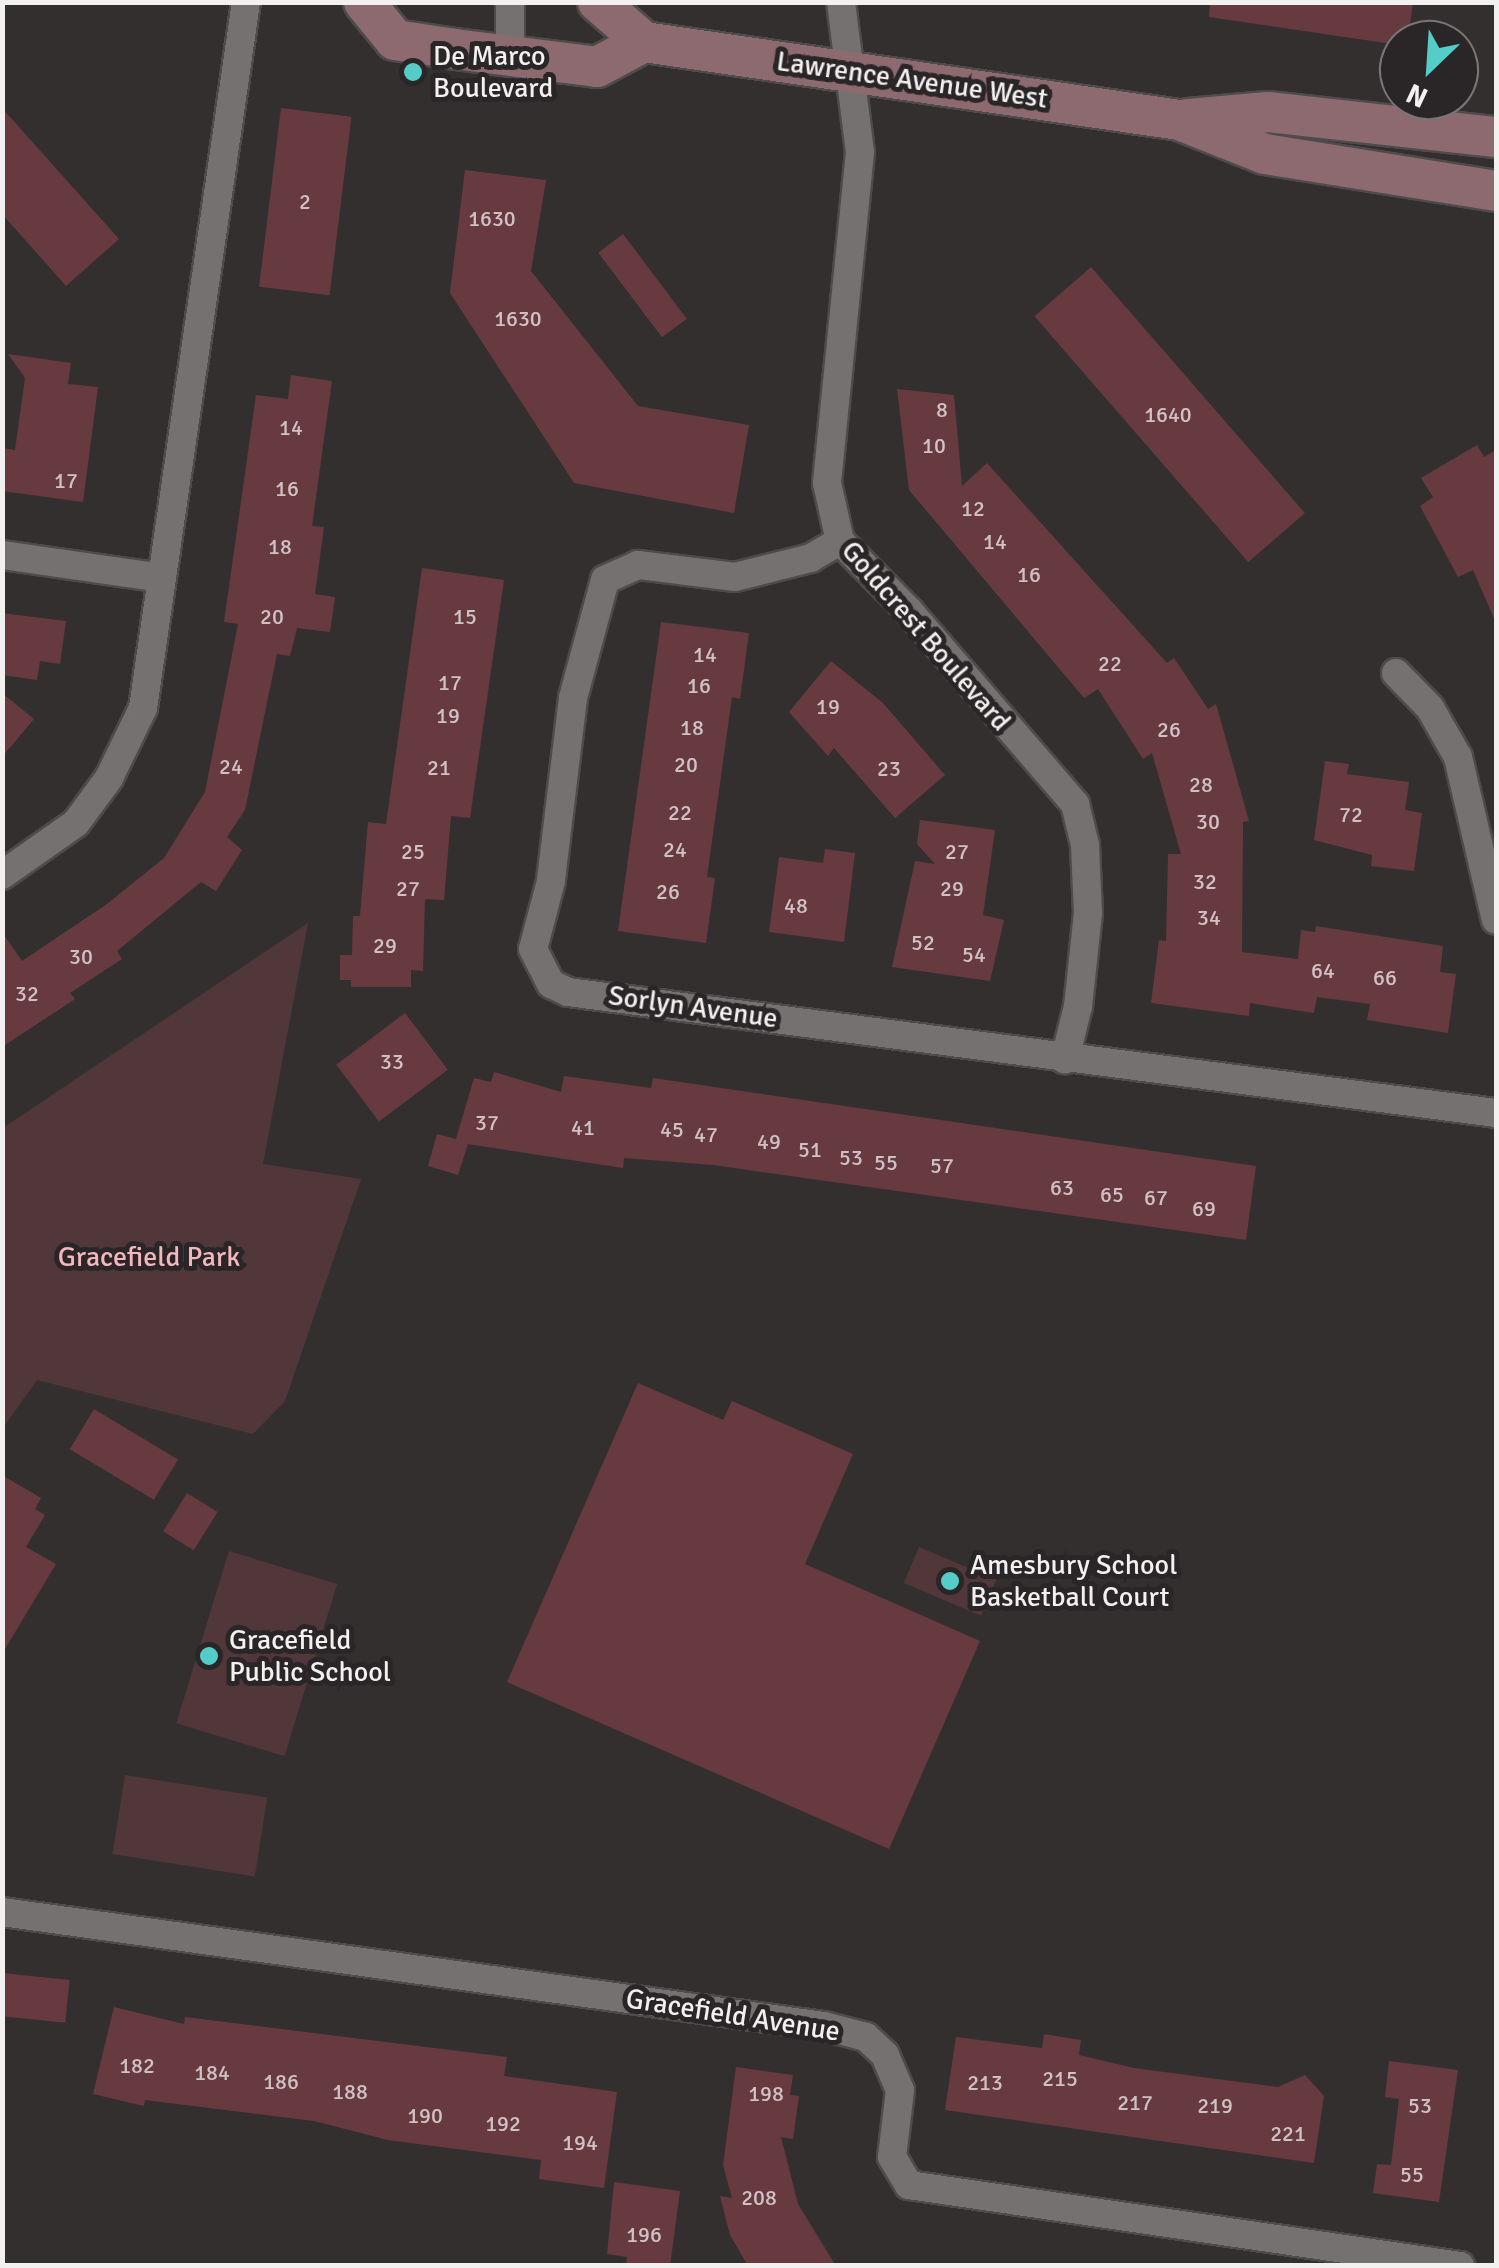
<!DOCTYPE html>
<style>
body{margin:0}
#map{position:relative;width:1499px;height:2268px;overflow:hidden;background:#342f2f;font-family:Signika,sans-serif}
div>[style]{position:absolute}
.green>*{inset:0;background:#52373a;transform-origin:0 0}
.building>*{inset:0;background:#673a40;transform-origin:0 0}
.roads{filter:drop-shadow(2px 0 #4f4b4b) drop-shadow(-2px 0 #4f4b4b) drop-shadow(0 2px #4f4b4b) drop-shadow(0 -2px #4f4b4b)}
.street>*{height:28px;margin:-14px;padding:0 14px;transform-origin:14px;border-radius:14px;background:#767171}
.secondary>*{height:40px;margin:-20px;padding:0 20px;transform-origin:20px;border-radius:20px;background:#8d6a70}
.dots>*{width:28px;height:28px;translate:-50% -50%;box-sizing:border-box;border:5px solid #2a2526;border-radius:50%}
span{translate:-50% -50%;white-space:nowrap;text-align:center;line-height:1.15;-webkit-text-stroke:10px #2a2526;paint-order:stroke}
.number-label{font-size:22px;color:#d0c2c4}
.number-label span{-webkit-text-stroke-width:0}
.poi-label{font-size:28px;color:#f3f0f0}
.left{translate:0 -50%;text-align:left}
.street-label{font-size:28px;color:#f3f0f0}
.park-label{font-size:28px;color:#f6b6bd}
.frame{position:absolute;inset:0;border:5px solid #f3f0f0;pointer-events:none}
.north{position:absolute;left:1379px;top:20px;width:100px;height:100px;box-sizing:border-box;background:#2a2526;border:2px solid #7a7677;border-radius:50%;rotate:205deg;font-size:28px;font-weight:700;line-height:40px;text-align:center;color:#f3f0f0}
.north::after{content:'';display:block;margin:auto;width:35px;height:45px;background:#54cdc8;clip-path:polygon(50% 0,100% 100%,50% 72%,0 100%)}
</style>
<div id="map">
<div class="green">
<i style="clip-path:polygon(308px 923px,263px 1164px,361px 1179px,285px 1401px,253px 1434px,37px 1380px,3px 1428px,3px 1128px)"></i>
<i style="left:919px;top:1547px;width:84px;height:39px;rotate:23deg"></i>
<i style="left:229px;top:1551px;width:113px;height:180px;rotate:17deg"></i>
<i style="left:125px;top:1775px;width:144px;height:80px;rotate:9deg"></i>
</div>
<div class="building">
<i style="clip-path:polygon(1210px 2px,1413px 2px,1408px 40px,1399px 45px,1209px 17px)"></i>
<i style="clip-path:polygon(2px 108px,119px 239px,66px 286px,2px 214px)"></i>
<i style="left:281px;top:108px;width:71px;height:180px;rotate:7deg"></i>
<i style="clip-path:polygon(465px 170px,546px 180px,531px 271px,638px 406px,749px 425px,734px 513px,574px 483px,450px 293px)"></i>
<i style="left:623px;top:234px;width:106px;height:31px;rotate:53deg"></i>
<i style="left:1091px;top:267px;width:326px;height:75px;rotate:49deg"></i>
<i style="clip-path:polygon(8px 354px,71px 363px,68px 384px,98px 387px,83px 502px,2px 491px,2px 448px,15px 450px,25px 378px)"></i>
<i style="clip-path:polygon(291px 375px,332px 381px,312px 526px,324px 527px,315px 594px,335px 597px,330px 632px,297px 628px,290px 656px,277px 654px,245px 810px,227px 837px,242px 850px,216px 891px,201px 882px,117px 951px,122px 959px,70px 993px,75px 999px,2px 1047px,2px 932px,22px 961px,107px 904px,164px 858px,205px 792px,238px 624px,224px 622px,256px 395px,288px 399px)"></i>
<i style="clip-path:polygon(897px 389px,954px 395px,962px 486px,987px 463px,1167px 663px,1174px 658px,1208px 709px,1216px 704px,1249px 821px,1243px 822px,1242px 952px,1298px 959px,1301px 930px,1315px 932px,1316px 926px,1443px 946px,1440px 972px,1456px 974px,1448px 1033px,1367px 1020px,1370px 1004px,1317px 997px,1314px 1013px,1250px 1003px,1249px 1016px,1151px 1003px,1159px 940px,1166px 941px,1168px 854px,1181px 854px,1152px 753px,1143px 759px,1098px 689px,1084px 698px,909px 490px)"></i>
<i style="clip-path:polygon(1477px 445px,1484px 457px,1496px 450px,1496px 623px,1473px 570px,1458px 577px,1420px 506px,1433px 497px,1421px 478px)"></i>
<i style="clip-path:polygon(422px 568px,504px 580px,470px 818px,451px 816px,444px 900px,425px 899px,423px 971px,411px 970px,411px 987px,351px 987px,351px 980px,340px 980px,340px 955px,352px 955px,353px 916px,360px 916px,368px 822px,386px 824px)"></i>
<i style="clip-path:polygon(2px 613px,66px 621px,60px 664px,40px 661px,37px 680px,2px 675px)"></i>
<i style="clip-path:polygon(661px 622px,749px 633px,740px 699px,732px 697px,707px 877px,715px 878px,706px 943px,618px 931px)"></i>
<i style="clip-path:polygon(831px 661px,883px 703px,945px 775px,895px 818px,834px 748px,828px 756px,789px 712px)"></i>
<i style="clip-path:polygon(2px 693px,34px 719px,2px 757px)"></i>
<i style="clip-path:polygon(1325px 761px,1349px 764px,1347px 774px,1409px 782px,1405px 810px,1422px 813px,1414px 871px,1371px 866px,1372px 855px,1314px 840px)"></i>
<i style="clip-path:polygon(920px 820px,995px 830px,983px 915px,1004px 920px,990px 981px,892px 967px,915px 861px,935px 864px,917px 844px)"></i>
<i style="clip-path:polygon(825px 849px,855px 853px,844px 942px,769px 932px,779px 857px,823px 863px)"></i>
<i style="left:405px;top:1013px;width:71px;height:86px;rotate:53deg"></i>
<i style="clip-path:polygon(494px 1072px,561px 1092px,564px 1076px,651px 1088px,653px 1078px,1256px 1166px,1246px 1240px,713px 1165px,624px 1158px,623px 1168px,468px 1144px,458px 1175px,428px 1166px,437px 1134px,456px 1139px,474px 1078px,491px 1082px)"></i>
<i style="clip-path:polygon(638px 1383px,723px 1420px,732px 1401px,853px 1454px,805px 1564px,980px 1641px,889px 1849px,507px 1682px)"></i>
<i style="left:94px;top:1409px;width:98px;height:47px;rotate:31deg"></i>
<i style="clip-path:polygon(2px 1475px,41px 1498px,35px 1509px,45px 1515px,26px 1547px,56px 1564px,2px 1654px)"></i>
<i style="left:187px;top:1493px;width:36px;height:45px;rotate:32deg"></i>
<i style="left:2px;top:1973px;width:68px;height:43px;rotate:6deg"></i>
<i style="clip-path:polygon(114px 2007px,184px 2024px,185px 2017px,507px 2057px,504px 2076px,617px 2092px,604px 2188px,539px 2179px,541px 2160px,388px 2140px,314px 2121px,145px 2100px,144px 2106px,93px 2094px)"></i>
<i style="clip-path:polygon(1044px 2034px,1081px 2040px,1079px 2055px,1134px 2068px,1278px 2087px,1305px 2075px,1324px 2096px,1314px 2163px,945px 2110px,956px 2037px,1042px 2048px)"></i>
<i style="clip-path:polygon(1389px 2061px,1458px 2070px,1439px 2202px,1373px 2193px,1377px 2164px,1391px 2165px,1399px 2099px,1385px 2097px)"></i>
<i style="clip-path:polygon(736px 2067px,793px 2075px,790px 2095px,799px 2096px,793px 2139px,781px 2137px,798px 2204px,836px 2266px,748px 2266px,730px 2235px,720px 2196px,732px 2198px,723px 2165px)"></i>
<i style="clip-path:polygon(614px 2182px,680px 2191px,670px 2266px,626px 2266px,627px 2257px,607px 2254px)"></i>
</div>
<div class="roads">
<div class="street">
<i style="left:841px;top:2px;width:151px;rotate:82.8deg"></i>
<i style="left:860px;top:152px;width:333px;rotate:95.7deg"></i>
<i style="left:827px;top:483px;width:59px;rotate:77.4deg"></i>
<i style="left:840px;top:541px;width:98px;rotate:45.4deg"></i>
<i style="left:909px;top:611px;width:255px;rotate:49.3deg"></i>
<i style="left:1075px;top:804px;width:42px;rotate:76.3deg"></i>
<i style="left:1085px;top:845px;width:68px;rotate:87.5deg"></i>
<i style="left:1088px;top:913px;width:94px;rotate:96.1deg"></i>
<i style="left:1078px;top:1006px;width:55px;rotate:103.8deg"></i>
<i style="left:510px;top:56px;width:54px;rotate:-90deg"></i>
<i style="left:840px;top:541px;width:34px;rotate:150deg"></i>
<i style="left:811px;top:558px;width:78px;rotate:166deg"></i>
<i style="left:735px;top:577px;width:98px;rotate:-172.9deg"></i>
<i style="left:638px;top:565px;width:36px;rotate:156deg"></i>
<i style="left:605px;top:580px;width:122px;rotate:105.2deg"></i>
<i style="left:573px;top:698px;width:184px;rotate:96.9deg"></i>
<i style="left:551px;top:881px;width:70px;rotate:104.8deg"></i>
<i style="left:533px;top:949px;width:39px;rotate:63deg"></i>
<i style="left:551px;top:984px;width:19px;rotate:25deg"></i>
<i style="left:568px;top:992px;width:936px;rotate:7.43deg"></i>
<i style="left:2px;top:555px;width:161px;rotate:8.2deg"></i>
<i style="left:1396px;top:673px;width:49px;rotate:45.8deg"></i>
<i style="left:1430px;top:708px;width:56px;rotate:60.3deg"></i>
<i style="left:1458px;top:757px;width:167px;rotate:76.9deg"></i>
<i style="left:2px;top:875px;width:90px;rotate:-35.1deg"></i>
<i style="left:76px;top:823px;width:56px;rotate:-53.7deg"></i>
<i style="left:109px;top:778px;width:78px;rotate:-64.1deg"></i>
<i style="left:143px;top:708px;width:713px;rotate:-81.7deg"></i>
<i style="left:2px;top:1912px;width:830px;rotate:7.9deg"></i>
<i style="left:824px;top:2026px;width:43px;rotate:14.7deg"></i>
<i style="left:866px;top:2037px;width:26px;rotate:43deg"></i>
<i style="left:885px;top:2055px;width:38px;rotate:67deg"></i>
<i style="left:900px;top:2090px;width:67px;rotate:96.8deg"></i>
<i style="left:892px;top:2157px;width:33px;rotate:59deg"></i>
<i style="left:909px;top:2185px;width:557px;rotate:8.36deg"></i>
</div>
<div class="secondary">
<i style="left:364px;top:2px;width:49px;rotate:50.8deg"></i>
<i style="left:395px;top:40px;width:61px;rotate:8.5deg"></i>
<i style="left:455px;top:49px;width:143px;rotate:7.2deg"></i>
<i style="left:597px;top:67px;width:53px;rotate:-28deg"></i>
<i style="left:598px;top:2px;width:61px;rotate:41deg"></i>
<i style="left:644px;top:42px;width:541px;rotate:8.29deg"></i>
<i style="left:1179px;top:120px;width:92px;rotate:21.6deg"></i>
<i style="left:1265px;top:154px;width:234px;rotate:9.1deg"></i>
<i style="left:1188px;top:119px;width:80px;rotate:-5deg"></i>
<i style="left:1268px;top:112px;width:229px;rotate:6.3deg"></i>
</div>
</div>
<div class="dots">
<i style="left:413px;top:72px;background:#54cdc8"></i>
<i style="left:950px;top:1581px;background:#54cdc8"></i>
<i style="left:209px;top:1656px;background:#54cdc8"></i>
</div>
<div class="number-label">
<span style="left:305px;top:202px">2</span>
<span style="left:492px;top:219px">1630</span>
<span style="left:518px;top:319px">1630</span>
<span style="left:942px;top:410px">8</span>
<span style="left:1168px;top:415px">1640</span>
<span style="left:291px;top:428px">14</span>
<span style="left:934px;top:446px">10</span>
<span style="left:66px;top:481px">17</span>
<span style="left:287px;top:489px">16</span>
<span style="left:973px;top:509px">12</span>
<span style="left:995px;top:542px">14</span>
<span style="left:280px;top:547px">18</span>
<span style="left:1029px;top:575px">16</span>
<span style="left:272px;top:617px">20</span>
<span style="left:465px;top:617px">15</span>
<span style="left:705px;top:655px">14</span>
<span style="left:1110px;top:664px">22</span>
<span style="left:450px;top:683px">17</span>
<span style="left:699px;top:686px">16</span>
<span style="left:828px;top:707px">19</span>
<span style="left:448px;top:716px">19</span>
<span style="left:692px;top:728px">18</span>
<span style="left:1169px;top:730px">26</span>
<span style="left:686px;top:765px">20</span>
<span style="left:231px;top:767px">24</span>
<span style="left:439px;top:768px">21</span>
<span style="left:889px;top:769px">23</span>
<span style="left:1201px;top:785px">28</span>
<span style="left:680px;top:813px">22</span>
<span style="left:1351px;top:815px">72</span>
<span style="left:1208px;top:822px">30</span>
<span style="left:675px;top:850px">24</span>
<span style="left:413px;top:852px">25</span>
<span style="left:957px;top:852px">27</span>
<span style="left:1205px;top:882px">32</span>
<span style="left:408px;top:889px">27</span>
<span style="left:952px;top:889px">29</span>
<span style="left:668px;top:892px">26</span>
<span style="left:796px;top:906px">48</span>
<span style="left:1209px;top:918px">34</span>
<span style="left:923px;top:943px">52</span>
<span style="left:385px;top:946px">29</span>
<span style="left:974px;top:955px">54</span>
<span style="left:81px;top:957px">30</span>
<span style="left:1323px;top:971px">64</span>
<span style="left:1385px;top:978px">66</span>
<span style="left:27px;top:994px">32</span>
<span style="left:392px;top:1062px">33</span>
<span style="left:487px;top:1123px">37</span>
<span style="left:583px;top:1128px">41</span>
<span style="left:672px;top:1130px">45</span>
<span style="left:706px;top:1135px">47</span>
<span style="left:769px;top:1142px">49</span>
<span style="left:810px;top:1150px">51</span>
<span style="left:851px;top:1158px">53</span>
<span style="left:886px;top:1163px">55</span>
<span style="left:942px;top:1166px">57</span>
<span style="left:1062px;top:1188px">63</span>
<span style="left:1112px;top:1195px">65</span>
<span style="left:1156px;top:1198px">67</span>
<span style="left:1204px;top:1209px">69</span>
<span style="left:137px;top:2066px">182</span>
<span style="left:212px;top:2073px">184</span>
<span style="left:1060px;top:2079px">215</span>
<span style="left:281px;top:2082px">186</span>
<span style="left:985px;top:2083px">213</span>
<span style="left:350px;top:2092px">188</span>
<span style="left:766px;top:2094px">198</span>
<span style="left:1135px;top:2103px">217</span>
<span style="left:1215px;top:2106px">219</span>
<span style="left:1420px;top:2106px">53</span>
<span style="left:425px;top:2116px">190</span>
<span style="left:503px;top:2124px">192</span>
<span style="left:1288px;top:2134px">221</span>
<span style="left:580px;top:2143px">194</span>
<span style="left:1412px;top:2175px">55</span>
<span style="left:759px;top:2198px">208</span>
<span style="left:644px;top:2235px">196</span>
</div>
<div class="poi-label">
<span class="left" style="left:433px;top:72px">De Marco<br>Boulevard</span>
<span class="left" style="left:970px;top:1581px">Amesbury School<br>Basketball Court</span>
<span class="left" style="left:229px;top:1656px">Gracefield<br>Public School</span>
</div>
<div class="street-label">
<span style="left:912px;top:80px;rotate:8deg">Lawrence Avenue West</span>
<span style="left:926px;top:636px;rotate:49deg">Goldcrest Boulevard</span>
<span style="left:693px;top:1007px;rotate:8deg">Sorlyn Avenue</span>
<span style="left:733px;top:2015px;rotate:9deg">Gracefield Avenue</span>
</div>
<div class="park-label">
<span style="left:149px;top:1257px">Gracefield Park</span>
</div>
<div class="frame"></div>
<div class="north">N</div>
</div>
